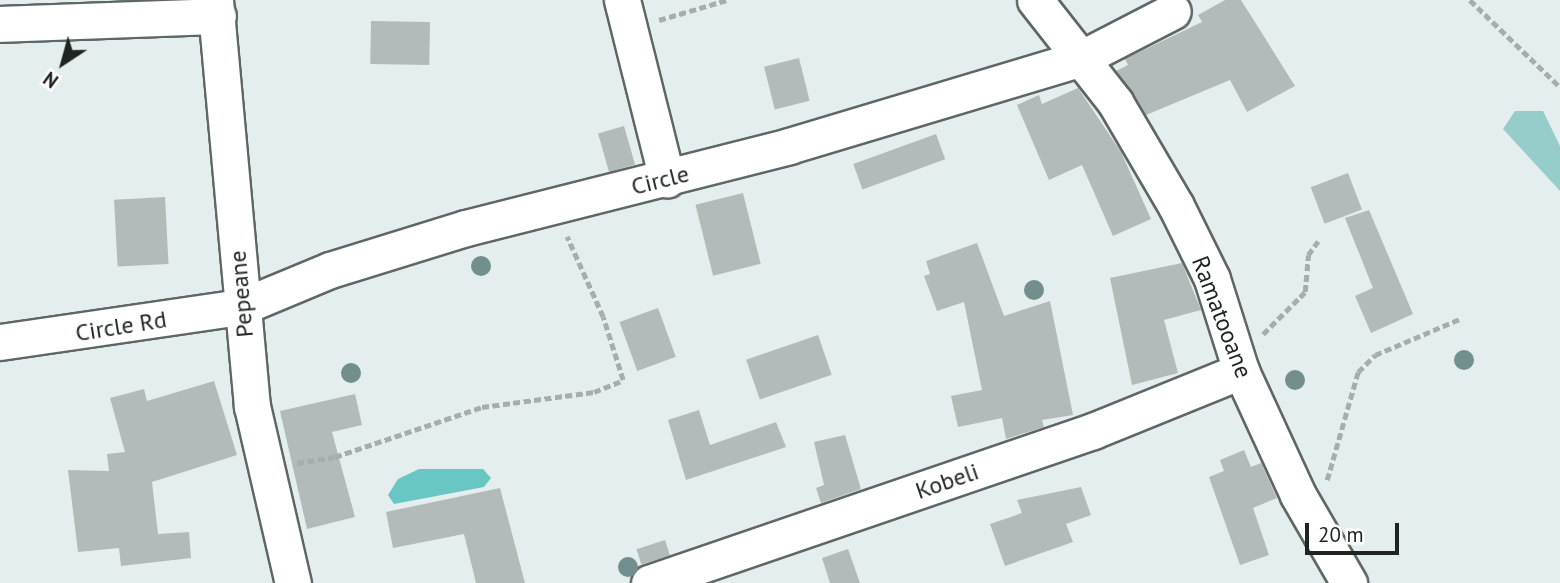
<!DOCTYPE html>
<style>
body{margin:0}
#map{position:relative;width:1560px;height:583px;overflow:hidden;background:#e5eeee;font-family:"PT Sans",sans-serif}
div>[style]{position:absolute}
.green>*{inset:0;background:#96ccc9}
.forest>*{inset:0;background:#68c7c2}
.building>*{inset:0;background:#b2bbba;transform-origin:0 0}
.path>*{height:4.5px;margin-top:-2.25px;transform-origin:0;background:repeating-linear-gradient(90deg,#a6aead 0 7px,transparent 0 10.5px)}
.roads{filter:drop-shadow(2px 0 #5e6766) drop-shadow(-2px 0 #5e6766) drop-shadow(0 2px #5e6766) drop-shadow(0 -2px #5e6766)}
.minor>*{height:35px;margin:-17.5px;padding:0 17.5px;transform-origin:17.5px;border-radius:17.5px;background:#fff}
.trees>*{width:20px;height:20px;margin:-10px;border-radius:50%;background:#728e8d}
span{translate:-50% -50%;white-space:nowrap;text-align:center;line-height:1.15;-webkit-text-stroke:7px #fff;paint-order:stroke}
.street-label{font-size:24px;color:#1f2322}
.north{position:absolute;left:28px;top:28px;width:70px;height:70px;-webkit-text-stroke:5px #fff;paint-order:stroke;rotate:216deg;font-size:19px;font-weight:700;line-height:28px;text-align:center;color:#1f2322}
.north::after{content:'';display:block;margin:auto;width:24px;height:32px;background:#1f2322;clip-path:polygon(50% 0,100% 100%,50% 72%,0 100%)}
.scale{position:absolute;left:1305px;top:523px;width:94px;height:32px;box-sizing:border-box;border:4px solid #1f2322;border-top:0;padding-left:9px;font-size:21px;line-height:24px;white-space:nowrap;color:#1f2322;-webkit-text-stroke:5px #fff;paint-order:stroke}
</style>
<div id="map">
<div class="green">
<i style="clip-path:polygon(1515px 111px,1543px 111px,1560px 146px,1560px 191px,1503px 129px)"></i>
</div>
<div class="forest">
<i style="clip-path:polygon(419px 469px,483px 469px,491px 478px,484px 487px,394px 504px,388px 495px,398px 479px)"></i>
</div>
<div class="building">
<i style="clip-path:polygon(1225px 0,1241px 0,1295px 86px,1247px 112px,1230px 80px,1146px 115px,1116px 71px,1128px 65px,1125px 59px,1202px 22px,1198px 15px)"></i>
<i style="left:371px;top:21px;width:59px;height:43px;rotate:1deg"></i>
<i style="left:799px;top:58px;width:44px;height:36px;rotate:76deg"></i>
<i style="clip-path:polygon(1078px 88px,1121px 152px,1151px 219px,1113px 236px,1082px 165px,1049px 180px,1017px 105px,1039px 95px,1042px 104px)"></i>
<i style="left:624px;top:126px;width:40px;height:27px;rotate:74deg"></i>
<i style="left:936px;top:134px;width:27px;height:88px;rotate:70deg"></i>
<i style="left:1348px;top:173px;width:39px;height:40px;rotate:69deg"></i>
<i style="left:743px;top:193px;width:73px;height:49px;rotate:76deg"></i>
<i style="left:165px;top:197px;width:67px;height:51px;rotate:87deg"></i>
<i style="clip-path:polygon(1369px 210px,1413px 314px,1371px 333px,1355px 296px,1373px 288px,1345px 218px)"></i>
<i style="clip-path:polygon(977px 243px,1004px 316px,1050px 301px,1073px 415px,1042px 420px,1044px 427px,1006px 439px,1002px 418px,958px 427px,951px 396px,982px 390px,964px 302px,937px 311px,924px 276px,930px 274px,926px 261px)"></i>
<i style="clip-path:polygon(1182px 263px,1201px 310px,1164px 320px,1178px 373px,1132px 385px,1110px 278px)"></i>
<i style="left:658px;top:308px;width:52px;height:41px;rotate:70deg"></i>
<i style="left:818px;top:335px;width:42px;height:76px;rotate:71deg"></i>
<i style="clip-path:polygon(214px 381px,237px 455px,152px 482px,158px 534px,189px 532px,191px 558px,121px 566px,119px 548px,78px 552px,68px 470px,109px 471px,107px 454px,125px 452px,110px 398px,144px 389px,147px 401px)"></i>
<i style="clip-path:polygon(355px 394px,362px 425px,332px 432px,355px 517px,307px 529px,280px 411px)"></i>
<i style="clip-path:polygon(699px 410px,710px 445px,776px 422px,786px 447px,686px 480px,668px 420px)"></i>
<i style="clip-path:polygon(845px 435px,861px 489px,821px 503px,816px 488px,824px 485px,814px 442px)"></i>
<i style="clip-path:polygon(1244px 450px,1251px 467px,1261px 463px,1277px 498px,1253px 508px,1269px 555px,1240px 565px,1209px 477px,1224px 471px,1220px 460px)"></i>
<i style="clip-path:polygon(1081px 487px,1091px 515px,1066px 524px,1073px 542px,1005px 566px,990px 524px,1022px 513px,1017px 500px)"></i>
<i style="clip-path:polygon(500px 488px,525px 583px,476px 583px,464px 534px,393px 548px,386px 512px)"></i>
<i style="left:665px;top:540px;width:16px;height:30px;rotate:72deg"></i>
<i style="clip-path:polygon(848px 549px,860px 583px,830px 583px,822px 558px)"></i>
</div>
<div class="path">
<i style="left:1470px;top:0;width:125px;rotate:44deg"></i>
<i style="left:659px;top:20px;width:71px;rotate:-16.4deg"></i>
<i style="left:1263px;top:334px;width:59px;rotate:-45deg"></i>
<i style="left:1305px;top:292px;width:37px;rotate:-85deg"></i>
<i style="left:1308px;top:255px;width:17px;rotate:-54deg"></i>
<i style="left:297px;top:463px;width:38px;rotate:-9deg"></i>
<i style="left:335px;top:457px;width:155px;rotate:-18.8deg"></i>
<i style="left:482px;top:407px;width:113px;rotate:-7.6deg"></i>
<i style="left:594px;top:392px;width:31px;rotate:-22deg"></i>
<i style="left:623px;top:380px;width:66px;rotate:-107.6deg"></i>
<i style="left:603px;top:317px;width:88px;rotate:-114.2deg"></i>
<i style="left:1327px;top:480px;width:112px;rotate:-74deg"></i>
<i style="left:1358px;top:372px;width:24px;rotate:-45deg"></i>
<i style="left:1375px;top:355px;width:92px;rotate:-23deg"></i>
</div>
<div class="roads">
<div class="minor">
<i style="left:215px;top:0;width:408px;rotate:84.8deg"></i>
<i style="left:252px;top:406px;width:182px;rotate:77deg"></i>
<i style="left:622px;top:0;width:185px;rotate:75.9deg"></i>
<i style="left:1035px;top:0;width:130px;rotate:51.9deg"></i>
<i style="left:1115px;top:102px;width:121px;rotate:59.6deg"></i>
<i style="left:1176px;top:206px;width:81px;rotate:63.7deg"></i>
<i style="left:1212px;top:279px;width:96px;rotate:72.5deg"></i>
<i style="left:1241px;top:371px;width:136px;rotate:65.3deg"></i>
<i style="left:1298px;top:495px;width:102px;rotate:59.9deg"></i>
<i style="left:0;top:24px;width:218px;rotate:-2.1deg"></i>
<i style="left:0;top:342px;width:244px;rotate:-8.3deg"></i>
<i style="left:241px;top:307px;width:96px;rotate:-22.6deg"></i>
<i style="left:330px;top:270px;width:142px;rotate:-17.2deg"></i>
<i style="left:466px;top:228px;width:333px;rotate:-14.2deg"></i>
<i style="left:789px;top:146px;width:306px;rotate:-16.7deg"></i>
<i style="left:1082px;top:58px;width:102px;rotate:-27.3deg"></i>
<i style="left:649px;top:583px;width:469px;rotate:-18.9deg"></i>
<i style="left:1093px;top:431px;width:160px;rotate:-22.1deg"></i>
</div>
</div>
<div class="trees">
<i style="left:481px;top:266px"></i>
<i style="left:1034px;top:290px"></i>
<i style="left:1464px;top:360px"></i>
<i style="left:351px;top:373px"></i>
<i style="left:1295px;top:380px"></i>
<i style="left:628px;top:567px"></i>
</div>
<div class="street-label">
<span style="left:660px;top:180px;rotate:-14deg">Circle</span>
<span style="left:241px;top:294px;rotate:-95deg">Pepeane</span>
<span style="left:1222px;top:317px;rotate:69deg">Ramatooane</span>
<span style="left:121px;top:326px;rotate:-9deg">Circle Rd</span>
<span style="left:947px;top:481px;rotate:-19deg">Kobeli</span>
</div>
<div class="north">N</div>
<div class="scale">20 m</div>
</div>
